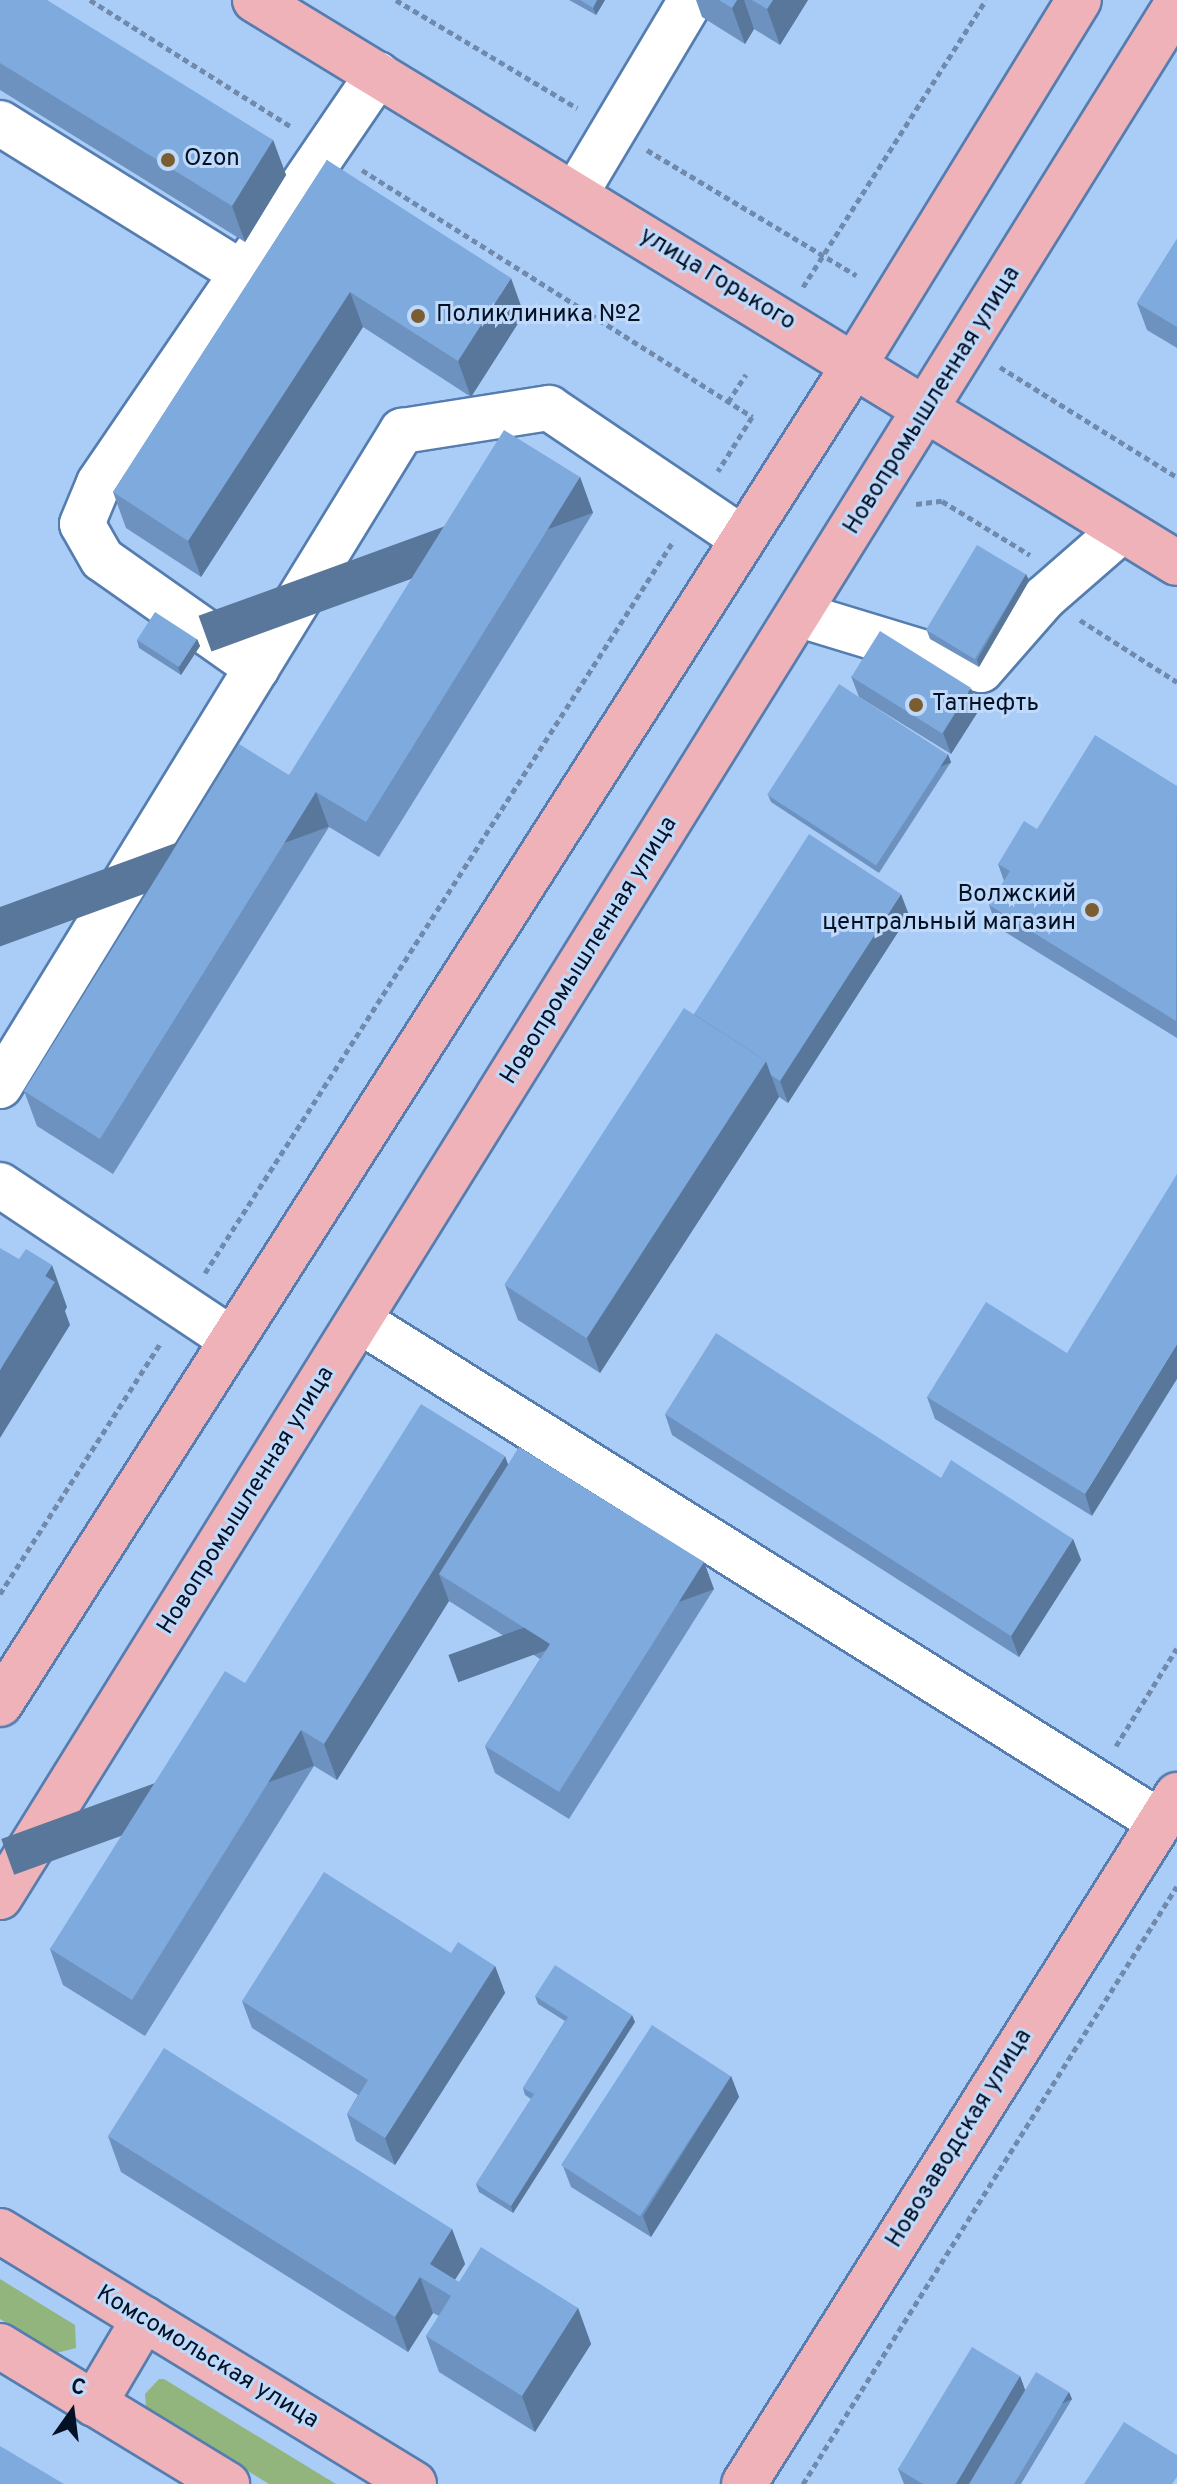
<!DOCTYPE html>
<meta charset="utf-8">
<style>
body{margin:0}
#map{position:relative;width:1177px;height:2484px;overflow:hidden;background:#aacdf8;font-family:Overpass,sans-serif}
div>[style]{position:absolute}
.green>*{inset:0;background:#92b57e}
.path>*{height:5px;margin-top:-2.5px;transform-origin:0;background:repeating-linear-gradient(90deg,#6f8aad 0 6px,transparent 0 10px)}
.roads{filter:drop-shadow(2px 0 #557daf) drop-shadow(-2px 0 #557daf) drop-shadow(0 2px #557daf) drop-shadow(0 -2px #557daf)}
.minor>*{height:44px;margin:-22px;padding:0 22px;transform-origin:22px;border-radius:22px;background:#fff}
.major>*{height:44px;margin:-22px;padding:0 22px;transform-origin:22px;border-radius:22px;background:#efb2b8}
.wall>*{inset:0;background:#6d92bf}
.shaded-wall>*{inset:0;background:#59779b;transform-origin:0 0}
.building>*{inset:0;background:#7faade;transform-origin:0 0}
.dots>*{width:22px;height:22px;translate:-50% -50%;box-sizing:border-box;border:4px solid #bfd9fa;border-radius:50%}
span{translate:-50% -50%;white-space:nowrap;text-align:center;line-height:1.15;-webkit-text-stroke:6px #bfd9fa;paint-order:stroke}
.poi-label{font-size:24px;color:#031124}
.left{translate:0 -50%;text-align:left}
.right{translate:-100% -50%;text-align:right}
.street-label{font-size:24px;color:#031124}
.north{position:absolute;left:32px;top:2372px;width:80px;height:80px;-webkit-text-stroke:6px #bfd9fa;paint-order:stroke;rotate:14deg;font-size:22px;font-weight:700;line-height:32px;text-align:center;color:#031124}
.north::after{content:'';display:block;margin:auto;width:28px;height:36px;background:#031124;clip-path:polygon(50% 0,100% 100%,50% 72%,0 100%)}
</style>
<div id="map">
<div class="green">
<i style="clip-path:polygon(0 2279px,75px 2325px,76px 2348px,56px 2353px,0 2319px)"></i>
<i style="clip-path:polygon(159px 2379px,164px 2379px,336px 2484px,269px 2484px,146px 2408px,145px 2394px)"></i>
</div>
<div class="path">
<i style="left:90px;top:0;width:239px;rotate:32.2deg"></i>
<i style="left:396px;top:0;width:211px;rotate:30.8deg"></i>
<i style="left:647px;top:150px;width:244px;rotate:30.9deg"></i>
<i style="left:362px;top:170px;width:462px;rotate:32.3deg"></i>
<i style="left:752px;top:417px;width:64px;rotate:122.2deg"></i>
<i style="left:803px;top:287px;width:340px;rotate:-57.5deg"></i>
<i style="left:1000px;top:367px;width:208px;rotate:31.9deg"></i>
<i style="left:728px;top:402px;width:33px;rotate:-57deg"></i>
<i style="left:916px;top:504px;width:26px;rotate:-7deg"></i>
<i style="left:942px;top:501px;width:103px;rotate:31.5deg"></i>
<i style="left:1080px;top:620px;width:115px;rotate:32.6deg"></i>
<i style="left:205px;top:1273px;width:870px;rotate:-57.39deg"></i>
<i style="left:0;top:1594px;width:299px;rotate:-57.4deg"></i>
<i style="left:1116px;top:1746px;width:115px;rotate:-58.1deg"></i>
<i style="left:803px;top:2484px;width:705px;rotate:-57.98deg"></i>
</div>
<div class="roads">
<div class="minor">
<i style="left:0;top:123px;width:288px;rotate:31.8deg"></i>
<i style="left:576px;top:193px;width:225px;rotate:-59.2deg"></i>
<i style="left:800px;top:615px;width:189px;rotate:16.9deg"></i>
<i style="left:981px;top:670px;width:96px;rotate:-48.8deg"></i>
<i style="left:1044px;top:598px;width:103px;rotate:-41.1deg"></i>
<i style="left:257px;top:668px;width:189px;rotate:-144.9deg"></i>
<i style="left:102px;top:559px;width:40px;rotate:-119.7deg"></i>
<i style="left:82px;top:524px;width:44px;rotate:-67.5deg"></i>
<i style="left:99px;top:483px;width:495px;rotate:-55.7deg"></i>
<i style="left:0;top:1086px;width:769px;rotate:-58.46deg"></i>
<i style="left:402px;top:431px;width:149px;rotate:-8.9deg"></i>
<i style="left:549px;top:408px;width:234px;rotate:34deg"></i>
<i style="left:0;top:1185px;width:279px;rotate:33.7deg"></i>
<i style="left:360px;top:1321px;width:944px;rotate:32.06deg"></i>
</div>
<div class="major">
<i style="left:255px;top:0;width:1080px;rotate:31.41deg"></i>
<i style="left:0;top:1704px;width:1590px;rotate:-57.46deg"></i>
<i style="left:855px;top:364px;width:427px;rotate:-58.4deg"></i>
<i style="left:0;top:1897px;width:2229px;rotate:-58.13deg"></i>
<i style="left:0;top:2231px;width:485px;rotate:31.4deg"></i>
<i style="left:0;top:2346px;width:266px;rotate:31.3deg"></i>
<i style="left:94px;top:2404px;width:99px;rotate:-59.5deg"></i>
<i style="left:744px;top:2484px;width:814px;rotate:-57.85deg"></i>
</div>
</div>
<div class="wall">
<i style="clip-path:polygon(0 0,273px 140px,286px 175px,245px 242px,0 90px)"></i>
<i style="clip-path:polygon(569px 0,605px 0,596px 15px)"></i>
<i style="clip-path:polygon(696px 0,808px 0,780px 45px,754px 29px,745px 44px,702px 17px)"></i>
<i style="clip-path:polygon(327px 160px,524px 314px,471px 397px,363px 327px,201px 577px,126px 528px,113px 492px)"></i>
<i style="clip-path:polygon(1177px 239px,1177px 348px,1147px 330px,1137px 303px)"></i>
<i style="clip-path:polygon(580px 477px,593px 513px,379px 857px,329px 827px,113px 1174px,37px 1126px,24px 1091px,289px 775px)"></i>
<i style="clip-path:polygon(1026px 574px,1029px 581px,979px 667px,930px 639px,927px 631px)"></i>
<i style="clip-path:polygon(197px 639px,200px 646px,181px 675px,139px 648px,137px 640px)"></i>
<i style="clip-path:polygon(851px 676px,979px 710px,951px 754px,859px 697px)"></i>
<i style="clip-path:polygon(951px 762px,879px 873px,771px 802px,768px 795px)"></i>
<i style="clip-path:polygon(1177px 786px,1177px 1038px,997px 927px,989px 905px,1004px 881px,998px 864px,1037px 829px)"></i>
<i style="clip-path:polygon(909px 915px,788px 1103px,779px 1097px,600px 1373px,518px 1320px,505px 1285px,694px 1014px)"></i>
<i style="clip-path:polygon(1067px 1353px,1092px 1516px,935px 1419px,927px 1397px)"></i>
<i style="clip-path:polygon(665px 1414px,941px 1478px,1073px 1539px,1081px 1560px,1019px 1657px,672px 1435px)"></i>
<i style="clip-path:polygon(508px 1464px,704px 1562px,714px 1589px,569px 1819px,495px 1773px,485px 1746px,540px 1659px,449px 1601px,337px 1780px,314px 1766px,145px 2036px,63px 1985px,50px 1949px,245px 1683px)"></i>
<i style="clip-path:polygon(451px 1953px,495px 1966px,505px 1993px,395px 2165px,356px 2141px,347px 2114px,358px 2095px,252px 2028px,242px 2001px)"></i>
<i style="clip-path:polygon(535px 1996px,635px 2022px,513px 2213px,479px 2192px,476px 2184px,531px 2099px,525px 2095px,523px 2088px,565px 2021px,538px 2004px)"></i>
<i style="clip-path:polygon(731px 2076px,739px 2097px,651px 2237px,571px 2187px,563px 2166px)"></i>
<i style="clip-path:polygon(108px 2136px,452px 2229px,465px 2264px,455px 2280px,459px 2282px,578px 2308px,591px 2344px,535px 2432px,439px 2372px,426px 2336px,439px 2316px,433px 2313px,408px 2352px,121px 2172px)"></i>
<i style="clip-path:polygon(1020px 2376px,1025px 2390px,1072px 2399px,1021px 2484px,904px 2484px,898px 2469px)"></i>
</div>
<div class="shaded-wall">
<i style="clip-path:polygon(597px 0,605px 0,596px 15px,593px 8px)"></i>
<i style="clip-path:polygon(737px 0,744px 0,754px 29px,745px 44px,732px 8px)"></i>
<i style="clip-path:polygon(773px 0,808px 0,780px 45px,767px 9px)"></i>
<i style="clip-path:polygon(273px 140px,286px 175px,245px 242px,232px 206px)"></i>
<i style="clip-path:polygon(511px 278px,524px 314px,471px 397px,458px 361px)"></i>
<i style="clip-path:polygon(350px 292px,363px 327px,201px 577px,188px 541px)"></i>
<i style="left:580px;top:477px;width:38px;height:406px;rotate:70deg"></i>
<i style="clip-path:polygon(1026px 574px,1029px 581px,979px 667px,977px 660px)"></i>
<i style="clip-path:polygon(197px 639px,200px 646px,181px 675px,178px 667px)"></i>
<i style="clip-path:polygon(971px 688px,979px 710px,951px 754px,943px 733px)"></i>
<i style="left:948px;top:754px;width:9px;height:132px;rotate:69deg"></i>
<i style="left:316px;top:792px;width:37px;height:409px;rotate:70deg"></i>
<i style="clip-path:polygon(901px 894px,909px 915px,788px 1103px,780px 1081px)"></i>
<i style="clip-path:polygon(766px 1061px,779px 1097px,600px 1373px,587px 1338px)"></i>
<i style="clip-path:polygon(52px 1265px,67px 1307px,65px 1311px,70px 1325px,0 1438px,0 1370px,45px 1276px)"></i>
<i style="clip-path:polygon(1177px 1344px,1177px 1379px,1092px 1516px,1085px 1494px)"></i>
<i style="clip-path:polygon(505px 1456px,518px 1492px,439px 1574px,449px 1601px,337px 1780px,324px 1744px)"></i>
<i style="clip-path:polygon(1073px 1539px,1081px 1560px,1019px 1657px,1011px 1636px)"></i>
<i style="left:704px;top:1562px;width:29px;height:272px;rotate:70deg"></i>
<i style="left:301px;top:1730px;width:38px;height:319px;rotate:70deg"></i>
<i style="clip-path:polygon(495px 1966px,505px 1993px,395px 2165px,385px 2138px)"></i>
<i style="clip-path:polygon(632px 2015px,635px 2022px,513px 2213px,511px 2206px)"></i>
<i style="clip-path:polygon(731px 2076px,739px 2097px,651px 2237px,643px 2216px)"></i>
<i style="clip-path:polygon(452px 2229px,465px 2264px,446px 2293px,430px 2264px)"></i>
<i style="clip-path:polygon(420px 2277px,433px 2313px,408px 2352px,395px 2317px)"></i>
<i style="clip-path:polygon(578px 2308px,591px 2344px,535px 2432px,522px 2396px)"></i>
<i style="clip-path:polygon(1020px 2376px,1028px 2398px,976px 2484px,956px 2484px)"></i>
<i style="left:1069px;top:2392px;width:8px;height:107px;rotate:67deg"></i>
</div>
<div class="building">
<i style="clip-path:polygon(0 0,47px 0,273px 140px,232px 206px,0 63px)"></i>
<i style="clip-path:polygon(580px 0,597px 0,593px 8px)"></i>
<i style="clip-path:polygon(719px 0,737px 0,732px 8px)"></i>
<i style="clip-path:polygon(752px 0,773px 0,767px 9px)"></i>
<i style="clip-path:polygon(327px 160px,511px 278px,458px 361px,350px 292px,188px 541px,113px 492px)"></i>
<i style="clip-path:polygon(1177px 239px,1177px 327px,1137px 303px)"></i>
<i style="clip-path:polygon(504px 430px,580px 477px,366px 822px,316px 792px,100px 1139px,24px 1091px,239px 744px,289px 775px)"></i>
<i style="left:977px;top:545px;width:57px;height:99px;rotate:31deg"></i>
<i style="left:155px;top:612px;width:50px;height:33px;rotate:33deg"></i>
<i style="left:880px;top:631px;width:107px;height:54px;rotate:32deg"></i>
<i style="left:839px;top:684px;width:130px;height:132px;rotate:33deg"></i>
<i style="clip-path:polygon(1095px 735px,1177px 786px,1176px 1021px,989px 905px,1010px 871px,998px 864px,1024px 821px,1037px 829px)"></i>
<i style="clip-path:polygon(809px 834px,901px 894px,780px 1081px,771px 1075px,766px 1061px,694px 1014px)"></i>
<i style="left:684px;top:1008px;width:98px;height:330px;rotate:33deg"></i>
<i style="clip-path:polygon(1177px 1174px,1177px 1344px,1085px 1494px,927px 1397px,986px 1302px,1067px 1353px)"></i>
<i style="clip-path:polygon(0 1248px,19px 1259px,26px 1249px,52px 1265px,45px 1276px,55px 1282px,0 1370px)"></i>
<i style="clip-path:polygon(716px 1333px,941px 1478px,951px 1460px,1073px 1539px,1011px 1636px,665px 1414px)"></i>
<i style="clip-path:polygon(421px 1404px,505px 1456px,324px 1744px,301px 1730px,132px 2000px,50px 1949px,225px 1671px,245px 1683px)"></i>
<i style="clip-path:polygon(519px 1447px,704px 1562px,559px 1792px,485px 1746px,550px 1644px,439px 1574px)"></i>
<i style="clip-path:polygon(324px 1872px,451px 1953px,458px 1942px,495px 1966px,385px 2138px,347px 2114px,368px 2080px,242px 2001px)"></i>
<i style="clip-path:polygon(555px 1965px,632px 2015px,511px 2206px,476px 2184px,534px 2094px,523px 2088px,568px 2017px,535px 1996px)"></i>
<i style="left:652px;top:2025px;width:94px;height:167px;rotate:33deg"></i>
<i style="clip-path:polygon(164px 2048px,452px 2229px,430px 2264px,459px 2282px,481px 2247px,578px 2308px,522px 2396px,426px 2336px,451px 2296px,420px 2277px,395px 2317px,108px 2136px)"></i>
<i style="clip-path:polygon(972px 2347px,1020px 2376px,956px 2484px,923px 2484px,898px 2469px)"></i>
<i style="clip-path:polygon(1036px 2372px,1069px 2392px,1014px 2484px,969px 2484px)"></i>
<i style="clip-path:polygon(1124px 2422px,1177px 2455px,1177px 2477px,1172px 2484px,1084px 2484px)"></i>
<i style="clip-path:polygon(0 2446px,64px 2484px,0 2484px)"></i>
</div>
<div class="dots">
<i style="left:168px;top:160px;background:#7c5d32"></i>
<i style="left:418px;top:316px;background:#7c5d32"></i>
<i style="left:916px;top:705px;background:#7c5d32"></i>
<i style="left:1092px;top:910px;background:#7c5d32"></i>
</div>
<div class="poi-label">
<span class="left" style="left:184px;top:160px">Ozon</span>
<span class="left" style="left:436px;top:316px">Поликлиника №2</span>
<span class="left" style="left:932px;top:705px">Татнефть</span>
<span class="right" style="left:1076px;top:910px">Волжский<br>центральный магазин</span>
</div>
<div class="street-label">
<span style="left:717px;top:280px;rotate:31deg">улица Горького</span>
<span style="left:933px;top:401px;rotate:-58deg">Новопромышленная улица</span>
<span style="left:590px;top:951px;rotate:-58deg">Новопромышленная улица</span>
<span style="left:247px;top:1501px;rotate:-58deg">Новопромышленная улица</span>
<span style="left:960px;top:2139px;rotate:-58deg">Новозаводская улица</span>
<span style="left:207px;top:2358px;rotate:31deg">Комсомольская улица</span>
</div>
<div class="north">С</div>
</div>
